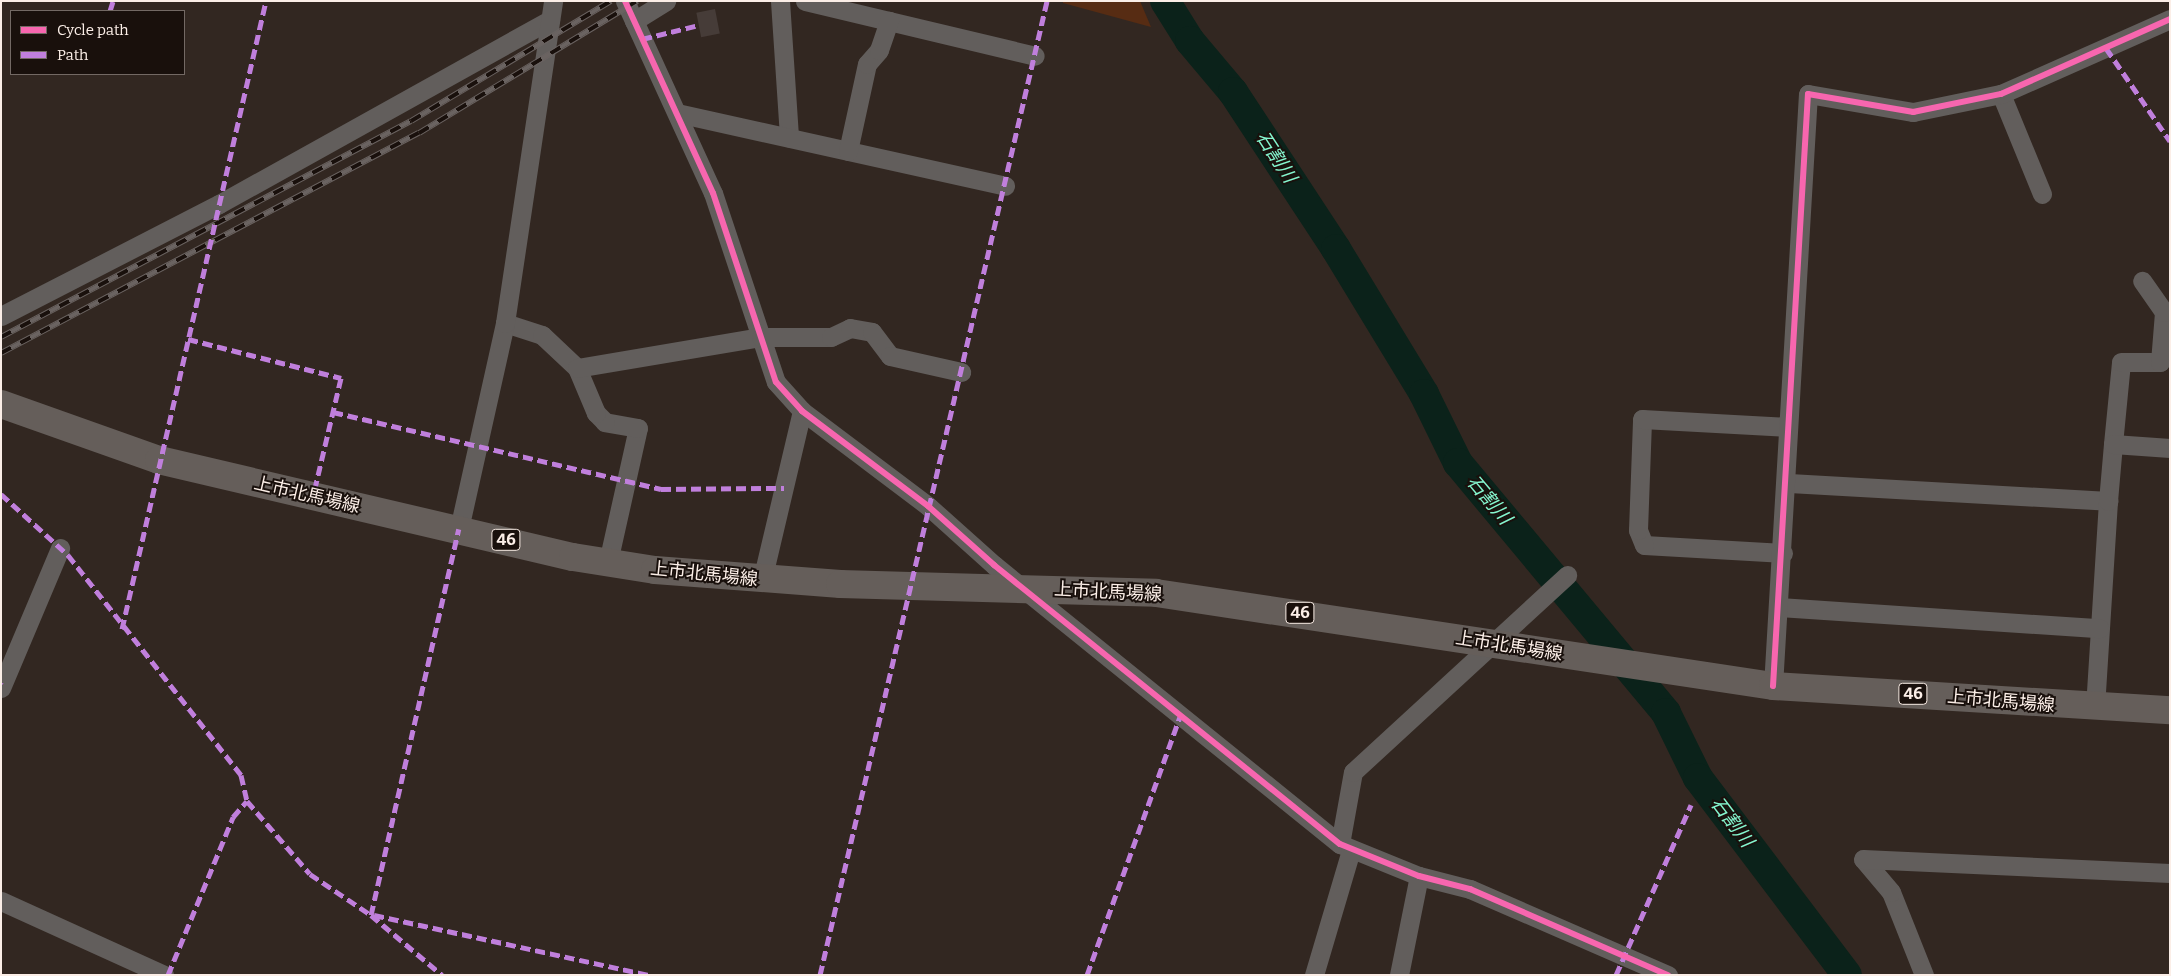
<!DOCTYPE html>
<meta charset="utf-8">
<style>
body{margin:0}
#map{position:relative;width:2171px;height:976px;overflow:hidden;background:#322721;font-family:Bitter,"Noto Sans JP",serif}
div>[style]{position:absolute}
.green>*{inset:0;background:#572c13}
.river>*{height:30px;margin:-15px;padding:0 15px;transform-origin:15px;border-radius:15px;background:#0b221a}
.building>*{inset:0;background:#463c38;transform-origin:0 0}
.minor>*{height:19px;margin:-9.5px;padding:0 9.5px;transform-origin:9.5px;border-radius:9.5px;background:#625e5c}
.primary>*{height:28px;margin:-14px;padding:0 14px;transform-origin:14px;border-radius:14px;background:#655e5a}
.rail>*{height:5.5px;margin-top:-2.75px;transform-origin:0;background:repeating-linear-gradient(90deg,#19100c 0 11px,#6a6361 0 22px);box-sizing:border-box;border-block:1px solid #6a6361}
.quiet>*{height:5px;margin-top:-2.5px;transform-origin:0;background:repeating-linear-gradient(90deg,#c07fdc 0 10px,transparent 0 15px)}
.cycleway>*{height:6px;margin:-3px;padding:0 3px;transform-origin:3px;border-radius:3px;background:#f766af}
span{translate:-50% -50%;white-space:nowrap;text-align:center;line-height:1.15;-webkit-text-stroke:4px #19100c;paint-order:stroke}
.shield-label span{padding:1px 4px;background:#19100c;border:1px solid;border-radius:4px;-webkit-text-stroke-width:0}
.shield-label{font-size:16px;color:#fbeee7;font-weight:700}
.street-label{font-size:18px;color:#fbeee7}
.water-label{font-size:19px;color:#85f7d0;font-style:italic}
.frame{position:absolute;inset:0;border:2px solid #fbeee7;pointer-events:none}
.legend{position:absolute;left:10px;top:10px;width:175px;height:65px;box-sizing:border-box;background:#19100c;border:1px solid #736964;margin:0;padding:6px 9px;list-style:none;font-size:15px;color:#fbeee7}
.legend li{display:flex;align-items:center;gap:10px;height:25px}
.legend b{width:25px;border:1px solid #736964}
</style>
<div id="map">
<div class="green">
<i style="clip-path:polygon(1063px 1px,1140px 1px,1151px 27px,1063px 3px)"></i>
</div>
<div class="river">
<i style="left:1165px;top:1px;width:47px;rotate:58deg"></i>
<i style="left:1190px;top:41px;width:67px;rotate:49.9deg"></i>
<i style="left:1233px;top:92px;width:188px;rotate:56.7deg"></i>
<i style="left:1336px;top:249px;width:170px;rotate:58.7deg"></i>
<i style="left:1424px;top:394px;width:77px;rotate:63.8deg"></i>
<i style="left:1458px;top:463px;width:325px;rotate:50.2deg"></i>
<i style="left:1666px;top:713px;width:72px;rotate:63.8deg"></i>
<i style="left:1698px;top:778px;width:247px;rotate:52.9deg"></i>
</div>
<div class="building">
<i style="left:715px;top:9px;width:25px;height:19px;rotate:79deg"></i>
</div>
<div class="minor">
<i style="left:625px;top:1px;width:211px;rotate:65.4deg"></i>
<i style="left:713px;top:193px;width:199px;rotate:71.6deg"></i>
<i style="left:776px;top:382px;width:39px;rotate:48deg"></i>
<i style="left:802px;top:411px;width:158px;rotate:37deg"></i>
<i style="left:928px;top:506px;width:89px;rotate:41.8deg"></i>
<i style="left:994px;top:565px;width:444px;rotate:38.9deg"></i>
<i style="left:1340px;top:844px;width:85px;rotate:22.1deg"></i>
<i style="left:1419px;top:876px;width:53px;rotate:14.3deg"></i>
<i style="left:1470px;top:889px;width:216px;rotate:23.5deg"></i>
<i style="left:780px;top:1px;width:137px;rotate:86.2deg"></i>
<i style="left:805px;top:1px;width:236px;rotate:13.4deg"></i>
<i style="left:634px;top:21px;width:38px;rotate:-32deg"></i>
<i style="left:2001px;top:94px;width:108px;rotate:67.7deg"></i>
<i style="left:677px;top:113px;width:336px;rotate:12.5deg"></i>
<i style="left:848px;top:151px;width:89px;rotate:-77.7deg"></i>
<i style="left:867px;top:64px;width:18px;rotate:-49deg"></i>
<i style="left:879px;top:50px;width:31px;rotate:-71deg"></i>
<i style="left:1px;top:316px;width:245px;rotate:-27.2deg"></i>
<i style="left:219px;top:204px;width:379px;rotate:-29.1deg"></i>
<i style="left:505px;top:323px;width:39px;rotate:18deg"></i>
<i style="left:542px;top:335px;width:48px;rotate:43.3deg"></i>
<i style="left:2113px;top:444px;width:82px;rotate:-84.4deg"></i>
<i style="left:2121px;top:362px;width:39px"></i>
<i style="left:2160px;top:362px;width:50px;rotate:-85.4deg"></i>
<i style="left:2164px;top:312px;width:38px;rotate:-125deg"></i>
<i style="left:1789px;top:483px;width:320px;rotate:3.2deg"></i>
<i style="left:2108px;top:501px;width:207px;rotate:93.6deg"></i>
<i style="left:2108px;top:501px;width:57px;rotate:-85deg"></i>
<i style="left:2113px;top:444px;width:57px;rotate:4deg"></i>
<i style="left:459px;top:529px;width:211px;rotate:-77.4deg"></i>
<i style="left:505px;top:323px;width:326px;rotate:-81.5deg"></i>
<i style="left:1783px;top:553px;width:139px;rotate:-176.7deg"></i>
<i style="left:1644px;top:545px;width:16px;rotate:-112deg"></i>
<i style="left:1638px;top:530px;width:111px;rotate:-87.9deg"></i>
<i style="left:1642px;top:419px;width:146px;rotate:3.1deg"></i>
<i style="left:608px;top:562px;width:137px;rotate:-77.4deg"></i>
<i style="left:638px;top:428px;width:34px;rotate:-170deg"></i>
<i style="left:605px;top:422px;width:13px;rotate:-135deg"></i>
<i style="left:596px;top:413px;width:49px;rotate:-112.9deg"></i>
<i style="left:577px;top:368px;width:187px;rotate:-9.6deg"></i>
<i style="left:761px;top:337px;width:70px"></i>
<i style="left:831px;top:337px;width:21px;rotate:-25deg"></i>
<i style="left:850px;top:328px;width:22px;rotate:10deg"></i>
<i style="left:872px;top:332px;width:30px;rotate:53deg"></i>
<i style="left:890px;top:356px;width:73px;rotate:12.7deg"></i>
<i style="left:762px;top:580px;width:174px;rotate:-76.7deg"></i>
<i style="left:1779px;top:607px;width:321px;rotate:3.8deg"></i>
<i style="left:1773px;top:686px;width:593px;rotate:-86.62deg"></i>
<i style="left:1808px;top:94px;width:107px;rotate:9.7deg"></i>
<i style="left:1913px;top:112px;width:90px;rotate:-11.6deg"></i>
<i style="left:2001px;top:94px;width:185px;rotate:-23.9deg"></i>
<i style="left:1px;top:688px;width:152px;rotate:-67.1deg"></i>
<i style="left:1340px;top:844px;width:73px;rotate:-79.8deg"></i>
<i style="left:1353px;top:772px;width:291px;rotate:-42.6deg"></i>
<i style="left:1px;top:901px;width:179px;rotate:24.4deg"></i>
<i style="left:1314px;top:975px;width:130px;rotate:-73.5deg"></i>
<i style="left:1399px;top:975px;width:101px;rotate:-78.6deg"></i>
<i style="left:1924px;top:975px;width:89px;rotate:-111.7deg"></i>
<i style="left:1891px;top:892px;width:43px;rotate:-130.3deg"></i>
<i style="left:1863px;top:859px;width:307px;rotate:2.6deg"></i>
</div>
<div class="primary">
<i style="left:1px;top:404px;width:168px;rotate:19.5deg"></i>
<i style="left:159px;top:460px;width:425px;rotate:13.2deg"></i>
<i style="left:573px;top:557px;width:83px;rotate:9deg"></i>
<i style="left:655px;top:570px;width:186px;rotate:4.3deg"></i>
<i style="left:840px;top:584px;width:316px;rotate:1.6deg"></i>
<i style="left:1156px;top:593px;width:624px;rotate:8.57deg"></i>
<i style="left:1773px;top:686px;width:398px;rotate:3.5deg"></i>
</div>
<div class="rail">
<i style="left:1px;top:337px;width:463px;rotate:-27.8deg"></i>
<i style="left:411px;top:121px;width:233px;rotate:-31deg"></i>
<i style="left:1px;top:353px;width:472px;rotate:-27.8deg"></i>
<i style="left:419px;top:133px;width:255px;rotate:-31.2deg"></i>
</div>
<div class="quiet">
<i style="left:110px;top:11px;width:10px;rotate:-73deg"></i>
<i style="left:642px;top:39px;width:55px;rotate:-13.8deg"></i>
<i style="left:2106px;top:48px;width:113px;rotate:55.5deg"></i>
<i style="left:188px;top:339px;width:158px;rotate:14.3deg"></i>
<i style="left:341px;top:378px;width:121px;rotate:103.3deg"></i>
<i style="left:333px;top:412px;width:337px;rotate:13.2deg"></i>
<i style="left:661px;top:489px;width:123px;rotate:-0.5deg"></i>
<i style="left:1px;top:494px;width:91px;rotate:42.3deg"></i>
<i style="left:68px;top:555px;width:280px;rotate:51.8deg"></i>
<i style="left:241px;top:775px;width:27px;rotate:77deg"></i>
<i style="left:247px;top:801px;width:96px;rotate:49.2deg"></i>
<i style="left:310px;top:874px;width:73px;rotate:33.9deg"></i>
<i style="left:371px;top:915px;width:93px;rotate:40.2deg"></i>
<i style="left:122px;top:629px;width:644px;rotate:-77.09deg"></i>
<i style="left:1px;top:684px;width:1px;rotate:45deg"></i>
<i style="left:371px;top:915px;width:396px;rotate:-77.2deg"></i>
<i style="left:374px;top:915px;width:282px;rotate:12.3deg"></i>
<i style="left:168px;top:975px;width:171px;rotate:-67.6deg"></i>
<i style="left:233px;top:817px;width:21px;rotate:-49deg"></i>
<i style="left:820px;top:975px;width:1000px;rotate:-76.88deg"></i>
<i style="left:1087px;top:975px;width:274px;rotate:-70.2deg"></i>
<i style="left:1616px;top:975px;width:186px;rotate:-66.2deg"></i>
</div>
<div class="cycleway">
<i style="left:625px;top:1px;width:211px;rotate:65.4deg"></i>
<i style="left:713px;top:193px;width:199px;rotate:71.6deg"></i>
<i style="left:776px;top:382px;width:39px;rotate:48deg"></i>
<i style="left:802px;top:411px;width:158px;rotate:37deg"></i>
<i style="left:928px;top:506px;width:89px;rotate:41.8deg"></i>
<i style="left:994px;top:565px;width:444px;rotate:38.9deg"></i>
<i style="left:1340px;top:844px;width:85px;rotate:22.1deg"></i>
<i style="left:1419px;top:876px;width:53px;rotate:14.3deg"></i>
<i style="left:1470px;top:889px;width:216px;rotate:23.5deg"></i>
<i style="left:1773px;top:686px;width:593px;rotate:-86.62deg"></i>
<i style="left:1808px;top:94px;width:107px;rotate:9.7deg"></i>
<i style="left:1913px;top:112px;width:90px;rotate:-11.6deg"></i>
<i style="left:2001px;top:94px;width:185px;rotate:-23.9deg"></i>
</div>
<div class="shield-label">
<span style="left:506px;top:540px">46</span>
<span style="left:1300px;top:613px">46</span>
<span style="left:1913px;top:694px">46</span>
</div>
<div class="street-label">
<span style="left:307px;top:495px;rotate:13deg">上市北馬場線</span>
<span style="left:704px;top:574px;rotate:6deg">上市北馬場線</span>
<span style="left:1108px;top:592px;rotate:3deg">上市北馬場線</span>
<span style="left:1509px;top:646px;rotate:9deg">上市北馬場線</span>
<span style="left:2001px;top:701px;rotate:5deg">上市北馬場線</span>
</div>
<div class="water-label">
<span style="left:1276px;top:157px;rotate:57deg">石割川</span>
<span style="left:1489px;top:500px;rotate:50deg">石割川</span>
<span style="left:1732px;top:822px;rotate:53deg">石割川</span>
</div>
<div class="frame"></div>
<ul class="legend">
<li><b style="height:6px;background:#f766af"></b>Cycle path</li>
<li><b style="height:6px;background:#c07fdc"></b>Path</li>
</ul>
</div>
